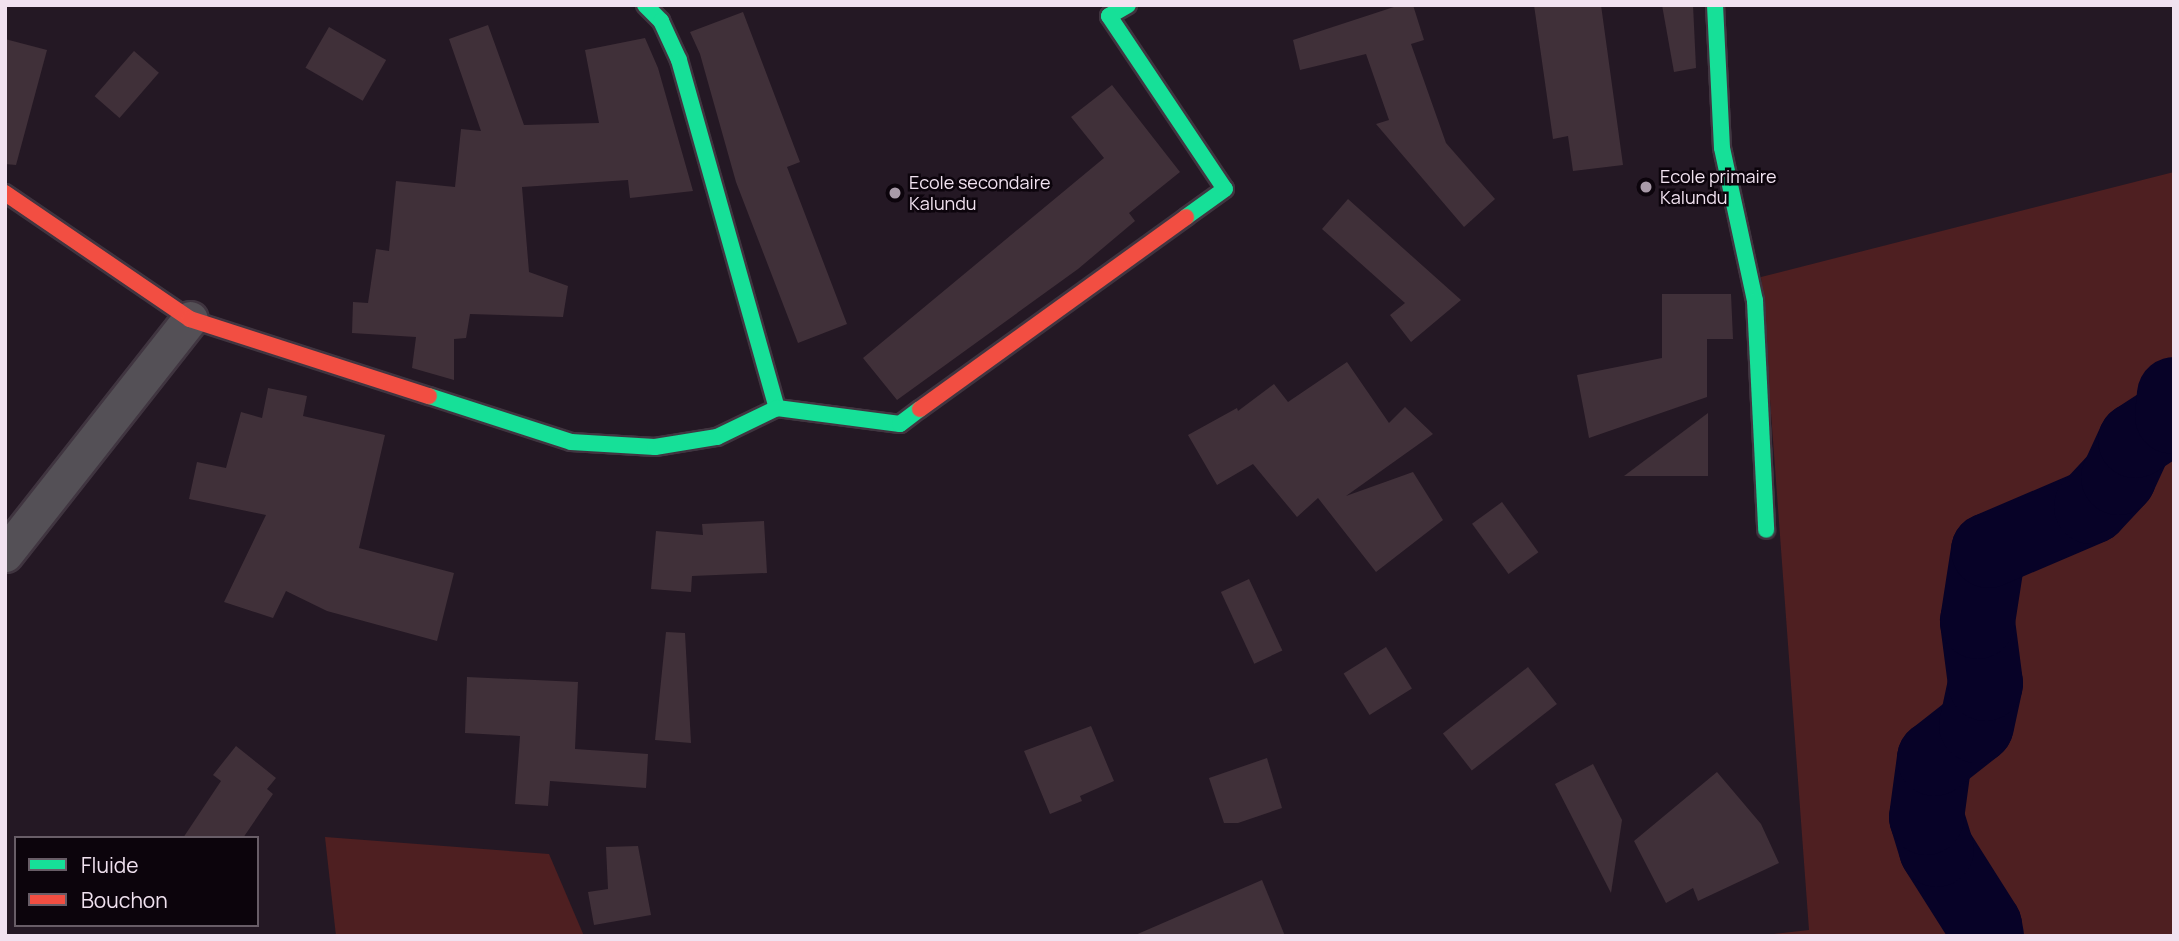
<!DOCTYPE html>
<style>
body{margin:0}
#map{position:relative;width:2179px;height:941px;overflow:hidden;background:#241824;font-family:Manrope,sans-serif}
div>[style]{position:absolute}
.green>*{inset:0;background:#4e1f21}
.river>*{height:75px;margin:-37.5px;padding:0 37.5px;transform-origin:37.5px;border-radius:37.5px;background:#070227}
.building>*{inset:0;background:#403039;transform-origin:0 0}
.roads{filter:drop-shadow(2px 0 #403540) drop-shadow(-2px 0 #403540) drop-shadow(0 2px #403540) drop-shadow(0 -2px #403540)}
.street>*{height:35px;margin:-17.5px;padding:0 17.5px;transform-origin:17.5px;border-radius:17.5px;background:#545056}
.fast>*{height:16px;margin:-8px;padding:0 8px;transform-origin:8px;border-radius:8px;background:#16e098}
.jam>*{height:16px;margin:-8px;padding:0 8px;transform-origin:8px;border-radius:8px;background:#f24e42}
.dots>*{width:19px;height:19px;translate:-50% -50%;box-sizing:border-box;border:4px solid #0c040c;border-radius:50%}
span{translate:-50% -50%;white-space:nowrap;text-align:center;line-height:1.15;-webkit-text-stroke:5px #0c040c;paint-order:stroke}
.poi-label{font-size:18px;color:#f1e2f0}
.left{translate:0 -50%;text-align:left}
.frame{position:absolute;inset:0;border:7px solid #f1e2f0;pointer-events:none}
.legend{position:absolute;left:14px;top:836px;width:245px;height:91px;box-sizing:border-box;background:#0c040c;border:2px solid #685d67;margin:0;padding:9px 12px;list-style:none;font-size:21px;color:#f1e2f0}
.legend li{display:flex;align-items:center;gap:14px;height:35px}
.legend b{width:35px;border:2px solid #685d67}
</style>
<div id="map">
<div class="green">
<i style="clip-path:polygon(2174px 172px,2174px 936px,1757px 936px,1809px 930px,1761px 277px)"></i>
<i style="clip-path:polygon(325px 837px,549px 854px,584px 936px,336px 936px)"></i>
</div>
<div class="river">
<i style="left:1986px;top:936px;width:11px;rotate:-100deg"></i>
<i style="left:1984px;top:925px;width:90px;rotate:-122.3deg"></i>
<i style="left:1936px;top:849px;width:34px;rotate:-107deg"></i>
<i style="left:1926px;top:817px;width:60px;rotate:-82.3deg"></i>
<i style="left:1934px;top:758px;width:53px;rotate:-38.2deg"></i>
<i style="left:1976px;top:725px;width:43px;rotate:-77.9deg"></i>
<i style="left:1985px;top:683px;width:63px;rotate:-97.4deg"></i>
<i style="left:1977px;top:621px;width:72px;rotate:-81.2deg"></i>
<i style="left:1988px;top:550px;width:112px;rotate:-23.1deg"></i>
<i style="left:2091px;top:506px;width:40px;rotate:-47deg"></i>
<i style="left:2118px;top:477px;width:41px;rotate:-65.3deg"></i>
<i style="left:2135px;top:440px;width:44px;rotate:-33deg"></i>
<i style="left:2172px;top:416px;width:22px;rotate:-85deg"></i>
</div>
<div class="building">
<i style="clip-path:polygon(1400px 5px,1413px 5px,1424px 40px,1411px 44px,1446px 143px,1495px 199px,1464px 227px,1376px 124px,1389px 120px,1366px 54px,1300px 70px,1293px 40px)"></i>
<i style="clip-path:polygon(1534px 5px,1601px 5px,1623px 165px,1573px 171px,1568px 136px,1553px 139px)"></i>
<i style="clip-path:polygon(1662px 5px,1693px 5px,1696px 68px,1674px 72px)"></i>
<i style="clip-path:polygon(743px 12px,800px 162px,787px 167px,847px 324px,798px 343px,736px 182px,700px 54px,690px 32px)"></i>
<i style="clip-path:polygon(488px 25px,524px 125px,599px 123px,585px 50px,645px 38px,658px 68px,693px 191px,630px 198px,628px 180px,522px 187px,529px 272px,568px 286px,563px 317px,470px 314px,466px 338px,454px 339px,454px 380px,412px 368px,416px 337px,352px 333px,353px 302px,368px 303px,376px 249px,389px 251px,396px 181px,455px 187px,461px 129px,481px 131px,449px 39px)"></i>
<i style="left:329px;top:27px;width:66px;height:47px;rotate:30deg"></i>
<i style="clip-path:polygon(5px 39px,47px 50px,16px 165px,5px 164px)"></i>
<i style="left:134px;top:51px;width:33px;height:60px;rotate:41deg"></i>
<i style="clip-path:polygon(1112px 85px,1180px 172px,1129px 213px,1135px 221px,1078px 269px,897px 400px,863px 358px,1104px 158px,1071px 117px)"></i>
<i style="clip-path:polygon(1348px 199px,1461px 300px,1411px 342px,1390px 315px,1405px 303px,1322px 229px)"></i>
<i style="clip-path:polygon(1662px 294px,1731px 294px,1733px 339px,1707px 339px,1707px 397px,1589px 438px,1577px 375px,1662px 358px)"></i>
<i style="clip-path:polygon(1347px 362px,1389px 423px,1405px 407px,1433px 434px,1346px 496px,1413px 472px,1443px 520px,1376px 572px,1318px 498px,1297px 517px,1253px 464px,1217px 485px,1188px 435px,1237px 408px,1238px 411px,1274px 384px,1288px 402px)"></i>
<i style="clip-path:polygon(268px 388px,307px 396px,303px 416px,385px 435px,359px 548px,454px 573px,437px 641px,327px 611px,286px 591px,273px 618px,224px 602px,266px 515px,189px 499px,197px 462px,226px 468px,241px 412px,262px 418px)"></i>
<i style="clip-path:polygon(1708px 413px,1708px 476px,1624px 476px)"></i>
<i style="left:1502px;top:502px;width:62px;height:37px;rotate:54deg"></i>
<i style="clip-path:polygon(764px 521px,767px 573px,692px 576px,691px 592px,651px 589px,656px 531px,703px 535px,702px 524px)"></i>
<i style="left:1249px;top:579px;width:79px;height:31px;rotate:65deg"></i>
<i style="clip-path:polygon(666px 632px,685px 633px,691px 743px,655px 740px)"></i>
<i style="left:1386px;top:647px;width:49px;height:50px;rotate:58deg"></i>
<i style="left:1528px;top:667px;width:47px;height:108px;rotate:52deg"></i>
<i style="clip-path:polygon(467px 677px,578px 682px,575px 749px,648px 754px,646px 788px,550px 781px,548px 806px,515px 804px,520px 736px,465px 733px)"></i>
<i style="clip-path:polygon(1091px 726px,1114px 781px,1080px 796px,1082px 801px,1050px 814px,1024px 751px)"></i>
<i style="clip-path:polygon(236px 746px,276px 778px,267px 789px,273px 794px,243px 838px,183px 838px,221px 781px,213px 775px)"></i>
<i style="clip-path:polygon(1267px 758px,1282px 808px,1238px 823px,1224px 823px,1209px 778px)"></i>
<i style="clip-path:polygon(1593px 764px,1622px 820px,1611px 893px,1555px 784px)"></i>
<i style="clip-path:polygon(1717px 772px,1761px 824px,1779px 863px,1698px 901px,1693px 888px,1666px 903px,1634px 841px)"></i>
<i style="clip-path:polygon(638px 846px,651px 915px,594px 925px,588px 892px,608px 889px,606px 847px)"></i>
<i style="clip-path:polygon(1262px 880px,1285px 936px,1133px 936px)"></i>
</div>
<div class="roads">
<div class="street">
<i style="left:5px;top:554px;width:299px;rotate:-51.8deg"></i>
</div>
<div class="fast">
<i style="left:645px;top:5px;width:23px;rotate:45deg"></i>
<i style="left:661px;top:21px;width:43px;rotate:65.2deg"></i>
<i style="left:679px;top:60px;width:362px;rotate:74.3deg"></i>
<i style="left:1128px;top:5px;width:22px;rotate:150deg"></i>
<i style="left:1109px;top:16px;width:208px;rotate:56.2deg"></i>
<i style="left:1225px;top:189px;width:48px;rotate:144.3deg"></i>
<i style="left:1715px;top:5px;width:143px;rotate:87.2deg"></i>
<i style="left:1722px;top:148px;width:157px;rotate:77.8deg"></i>
<i style="left:1755px;top:301px;width:229px;rotate:87.2deg"></i>
<i style="left:429px;top:396px;width:149px;rotate:17.9deg"></i>
<i style="left:571px;top:442px;width:84px;rotate:3.4deg"></i>
<i style="left:655px;top:447px;width:63px;rotate:-9.2deg"></i>
<i style="left:717px;top:437px;width:67px;rotate:-25.8deg"></i>
<i style="left:777px;top:408px;width:124px;rotate:7.4deg"></i>
<i style="left:900px;top:424px;width:25px;rotate:-37deg"></i>
</div>
<div class="jam">
<i style="left:5px;top:193px;width:224px;rotate:34.3deg"></i>
<i style="left:190px;top:319px;width:251px;rotate:17.9deg"></i>
<i style="left:920px;top:409px;width:328px;rotate:-35.8deg"></i>
</div>
</div>
<div class="dots">
<i style="left:1646px;top:187px;background:#a99ba9"></i>
<i style="left:895px;top:193px;background:#a99ba9"></i>
</div>
<div class="poi-label">
<span class="left" style="left:1660px;top:187px">Ecole primaire<br>Kalundu</span>
<span class="left" style="left:909px;top:193px">Ecole secondaire<br>Kalundu</span>
</div>
<div class="frame"></div>
<ul class="legend">
<li><b style="height:9px;background:#16e098"></b>Fluide</li>
<li><b style="height:9px;background:#f24e42"></b>Bouchon</li>
</ul>
</div>
